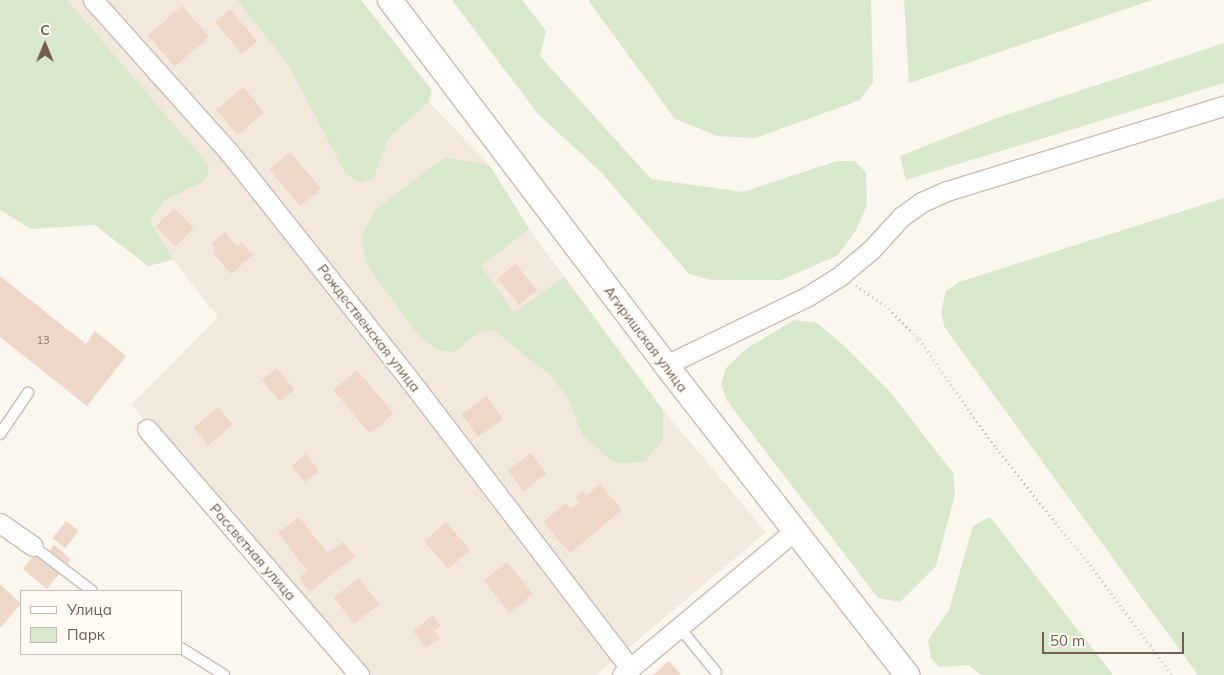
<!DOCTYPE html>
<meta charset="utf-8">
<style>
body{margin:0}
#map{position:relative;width:1224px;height:675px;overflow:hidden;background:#fbf6ee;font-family:Mulish,sans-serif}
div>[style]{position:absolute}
.residential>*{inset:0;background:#f2e8dd}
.green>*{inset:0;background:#d8e8cc}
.building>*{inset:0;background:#eed6c8;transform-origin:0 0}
.path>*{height:3px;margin-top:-1.5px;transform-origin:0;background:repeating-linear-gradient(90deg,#d4b9aa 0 1px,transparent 0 5px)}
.roads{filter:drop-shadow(1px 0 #cdbeb4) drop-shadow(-1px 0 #cdbeb4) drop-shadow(0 1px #cdbeb4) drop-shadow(0 -1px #cdbeb4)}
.service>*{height:10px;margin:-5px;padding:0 5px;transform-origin:5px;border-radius:5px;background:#fff}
.minor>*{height:19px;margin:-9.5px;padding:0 9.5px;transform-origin:9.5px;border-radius:9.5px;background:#fff}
.tertiary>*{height:24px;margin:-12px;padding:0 12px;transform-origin:12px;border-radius:12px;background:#fff}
span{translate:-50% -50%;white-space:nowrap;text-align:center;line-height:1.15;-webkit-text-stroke:4.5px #fefaf4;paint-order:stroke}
.number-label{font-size:11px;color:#937b70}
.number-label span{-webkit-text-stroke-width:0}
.street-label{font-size:14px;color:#755d52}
.legend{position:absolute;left:20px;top:590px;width:162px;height:65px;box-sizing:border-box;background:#fefaf4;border:1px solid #c7bbb3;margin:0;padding:6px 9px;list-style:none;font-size:15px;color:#755d52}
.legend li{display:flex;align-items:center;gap:10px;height:25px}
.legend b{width:25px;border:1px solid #c7bbb3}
.north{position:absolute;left:20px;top:20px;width:50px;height:50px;-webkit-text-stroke:4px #fefaf4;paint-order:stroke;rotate:0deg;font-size:14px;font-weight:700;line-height:20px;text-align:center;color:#755d52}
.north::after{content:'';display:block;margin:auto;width:18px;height:22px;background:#755d52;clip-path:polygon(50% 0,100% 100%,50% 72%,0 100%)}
.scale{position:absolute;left:1042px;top:632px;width:142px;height:22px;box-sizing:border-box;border:2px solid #755d52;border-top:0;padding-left:6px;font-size:15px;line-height:18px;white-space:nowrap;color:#755d52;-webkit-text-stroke:4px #fefaf4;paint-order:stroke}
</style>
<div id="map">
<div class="residential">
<i style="clip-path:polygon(67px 0,324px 0,410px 118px,429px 102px,490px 166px,529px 229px,663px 410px,766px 532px,596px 675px,370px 675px,131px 405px,218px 317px,173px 260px,150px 222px,164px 201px,204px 181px)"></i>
</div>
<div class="green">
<i style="clip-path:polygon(0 0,67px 0,210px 167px,204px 181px,164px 201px,150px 221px,173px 260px,148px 266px,95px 225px,31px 229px,0 210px)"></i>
<i style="clip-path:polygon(237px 0,361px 0,432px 90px,429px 102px,388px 138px,374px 178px,359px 183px,345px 173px,288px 64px)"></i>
<i style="clip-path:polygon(452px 0,522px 0,546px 31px,540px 56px,651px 179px,743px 192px,837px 161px,854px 161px,866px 172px,867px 205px,856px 230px,837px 256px,781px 280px,711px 280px,689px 274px,601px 172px,538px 114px)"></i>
<i style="clip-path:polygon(588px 0,871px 0,873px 82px,860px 100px,756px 138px,717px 136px,675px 119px)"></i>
<i style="clip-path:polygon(904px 0,1152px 0,909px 83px)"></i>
<i style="clip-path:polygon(1224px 43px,1224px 83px,906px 180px,900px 156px,997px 118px)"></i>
<i style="clip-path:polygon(445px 157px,490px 166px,529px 229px,481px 266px,514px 313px,564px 277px,663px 410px,663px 439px,645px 462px,614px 463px,582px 435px,568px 398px,551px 376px,492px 329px,478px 333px,454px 352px,435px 349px,415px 331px,368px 266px,361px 237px,376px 209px)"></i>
<i style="clip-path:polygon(1224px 198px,1224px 675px,1198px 675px,945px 328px,941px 313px,946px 291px,959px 282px)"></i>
<i style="clip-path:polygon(794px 320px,817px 323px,842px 344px,891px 393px,953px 473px,955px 494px,936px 566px,900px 602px,878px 598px,727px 401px,721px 384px,726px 368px,746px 349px)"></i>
<i style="clip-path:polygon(990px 517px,1113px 675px,982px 675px,968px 665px,939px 667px,931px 658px,928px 640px,949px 610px,973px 526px)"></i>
</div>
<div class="building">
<i style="left:182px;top:6px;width:41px;height:45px;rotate:49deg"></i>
<i style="left:230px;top:9px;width:42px;height:20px;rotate:50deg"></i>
<i style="left:243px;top:87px;width:33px;height:35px;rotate:50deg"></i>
<i style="left:290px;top:152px;width:48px;height:27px;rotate:50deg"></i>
<i style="left:174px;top:208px;width:28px;height:26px;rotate:45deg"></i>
<i style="clip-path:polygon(225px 232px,237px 246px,242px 242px,253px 255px,231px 274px,213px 253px,216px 250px,212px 244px)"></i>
<i style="left:516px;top:264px;width:34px;height:23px;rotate:52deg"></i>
<i style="clip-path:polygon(0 276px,86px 344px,95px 331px,126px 356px,87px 406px,0 337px)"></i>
<i style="left:277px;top:368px;width:28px;height:19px;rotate:51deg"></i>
<i style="left:357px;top:370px;width:57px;height:31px;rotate:50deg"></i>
<i style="left:487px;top:396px;width:28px;height:31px;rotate:55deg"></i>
<i style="left:218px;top:407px;width:23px;height:32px;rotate:50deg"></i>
<i style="left:531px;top:453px;width:26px;height:29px;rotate:53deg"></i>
<i style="left:306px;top:454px;width:21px;height:19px;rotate:51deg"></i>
<i style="clip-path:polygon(600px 484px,622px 510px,570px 553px,543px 522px,566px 503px,571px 509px,579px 502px,575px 498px,583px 491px,586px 496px)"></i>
<i style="clip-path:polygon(299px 517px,328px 554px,343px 542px,355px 556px,310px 592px,299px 578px,307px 571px,278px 533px)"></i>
<i style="left:66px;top:521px;width:16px;height:22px;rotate:38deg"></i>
<i style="left:446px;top:522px;width:37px;height:29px;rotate:49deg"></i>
<i style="clip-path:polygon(54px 545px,71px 559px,47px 589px,23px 569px,35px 554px,42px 560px)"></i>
<i style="left:507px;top:562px;width:41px;height:30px;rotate:51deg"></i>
<i style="left:359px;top:578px;width:33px;height:32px;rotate:52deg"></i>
<i style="clip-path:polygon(0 584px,21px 604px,0 628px)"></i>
<i style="clip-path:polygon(433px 615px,441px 626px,434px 631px,440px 638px,426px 648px,413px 631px)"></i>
<i style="clip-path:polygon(669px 661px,681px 675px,653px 675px)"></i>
</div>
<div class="path">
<i style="left:856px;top:285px;width:35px;rotate:35deg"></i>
<i style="left:885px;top:305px;width:48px;rotate:45deg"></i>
<i style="left:919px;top:339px;width:133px;rotate:54.8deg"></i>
<i style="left:996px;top:448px;width:145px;rotate:51.2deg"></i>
<i style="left:1087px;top:561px;width:142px;rotate:53.3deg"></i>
</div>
<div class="roads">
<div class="service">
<i style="left:0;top:434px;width:50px;rotate:-55.7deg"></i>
<i style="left:33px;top:546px;width:74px;rotate:37.3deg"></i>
<i style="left:679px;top:627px;width:58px;rotate:50.6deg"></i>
<i style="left:181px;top:648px;width:51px;rotate:32.1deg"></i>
</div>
<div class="minor">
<i style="left:93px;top:0;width:204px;rotate:48.2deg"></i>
<i style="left:229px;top:152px;width:290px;rotate:51.6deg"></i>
<i style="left:409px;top:379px;width:364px;rotate:52.6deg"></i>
<i style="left:666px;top:365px;width:158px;rotate:-25.9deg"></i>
<i style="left:808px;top:296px;width:39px;rotate:-32deg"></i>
<i style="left:841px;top:275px;width:38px;rotate:-40deg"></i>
<i style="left:870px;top:251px;width:46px;rotate:-47.6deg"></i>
<i style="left:901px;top:217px;width:26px;rotate:-36deg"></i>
<i style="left:922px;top:202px;width:27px;rotate:-24deg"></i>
<i style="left:947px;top:191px;width:290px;rotate:-17.1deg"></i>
<i style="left:147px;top:429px;width:325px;rotate:49.2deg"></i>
<i style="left:0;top:523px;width:40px;rotate:34.9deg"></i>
<i style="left:622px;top:675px;width:224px;rotate:-39.9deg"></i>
</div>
<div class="tertiary">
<i style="left:390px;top:0;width:458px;rotate:52.9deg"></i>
<i style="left:666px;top:365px;width:393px;rotate:52.1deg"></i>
</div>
</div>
<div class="number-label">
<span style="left:43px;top:340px">13</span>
</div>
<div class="street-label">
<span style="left:369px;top:328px;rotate:52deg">Рождественская улица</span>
<span style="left:646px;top:339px;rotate:53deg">Агиришская улица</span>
<span style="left:253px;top:552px;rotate:49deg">Рассветная улица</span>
</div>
<ul class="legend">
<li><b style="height:6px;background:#fff"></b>Улица</li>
<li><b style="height:14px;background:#d8e8cc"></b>Парк</li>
</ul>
<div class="north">С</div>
<div class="scale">50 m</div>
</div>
